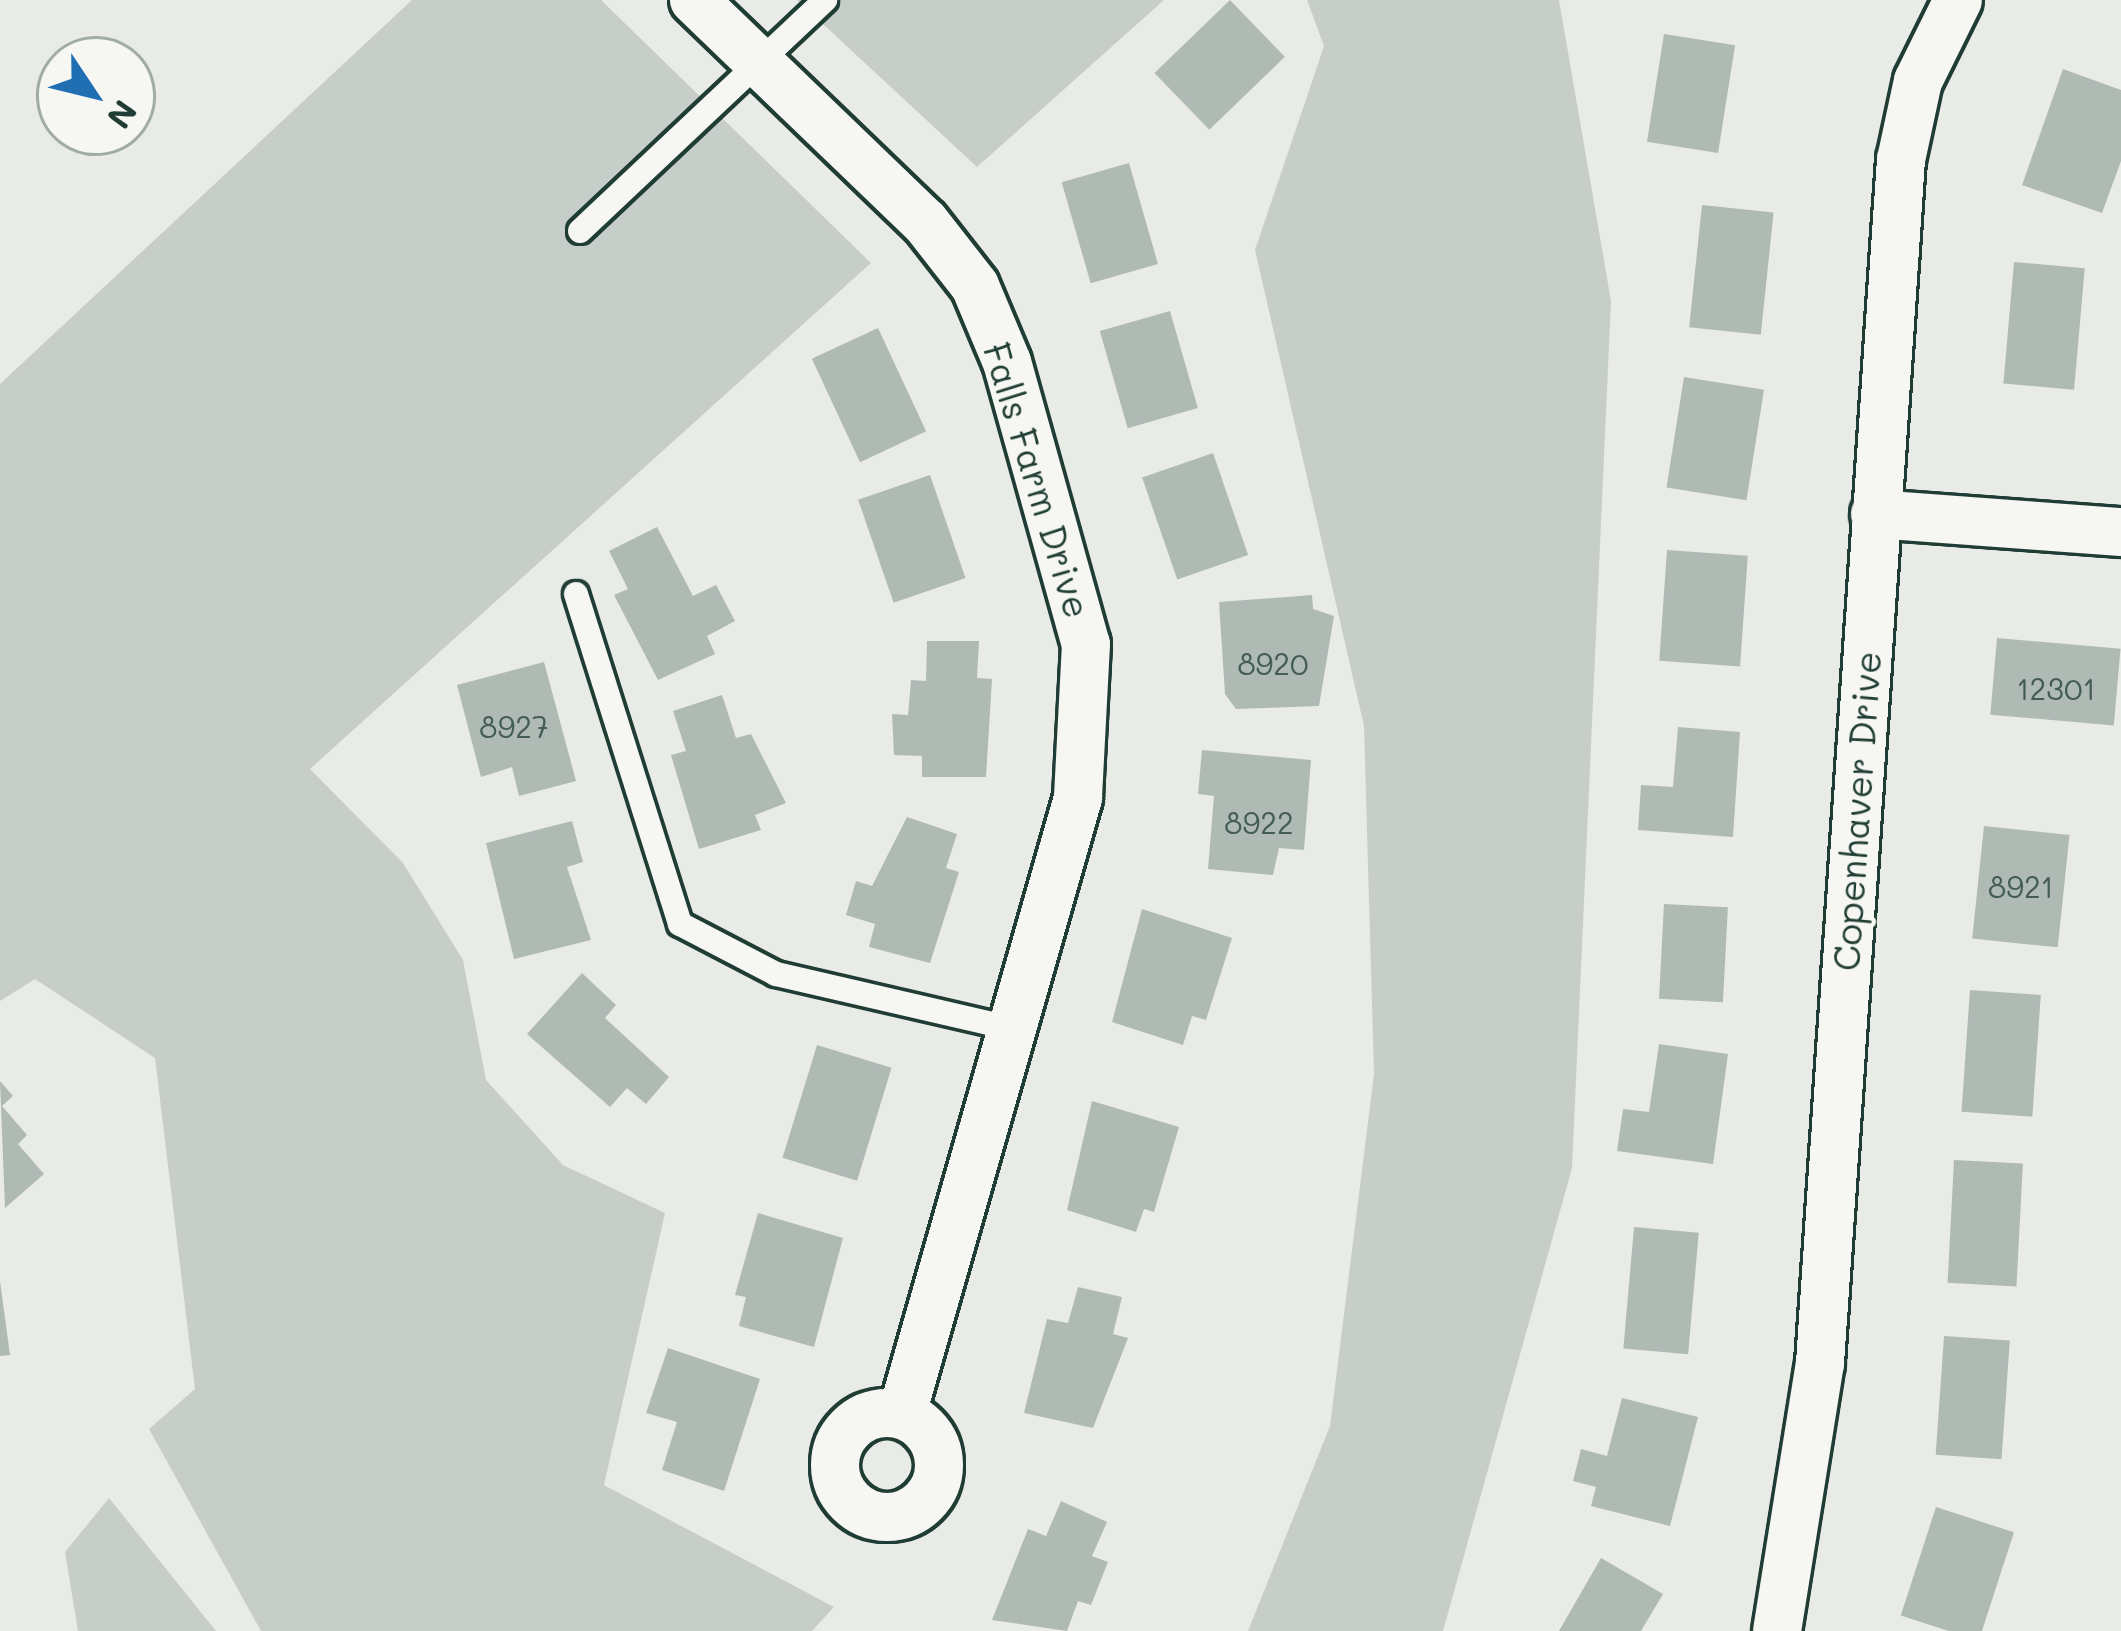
<!DOCTYPE html>
<style>
body{margin:0}
#map{position:relative;width:2121px;height:1631px;overflow:hidden;background:#e9ebe7;font-family:Mali,sans-serif}
div>[style]{position:absolute}
.green>*{inset:0;background:#c7cec9}
.building>*{inset:0;background:#b0bab5;transform-origin:0 0}
.roads{filter:drop-shadow(3px 0 #1f3d34) drop-shadow(-3px 0 #1f3d34) drop-shadow(0 3px #1f3d34) drop-shadow(0 -3px #1f3d34)}
.service>*{height:24px;margin:-12px;padding:0 12px;transform-origin:12px;border-radius:12px;background:#f6f6f2}
.minor>*{height:48px;margin:-24px;padding:0 24px;transform-origin:24px;border-radius:24px;background:#f6f6f2}
.minor>.ring{margin:-24px;padding:0;box-sizing:content-box;background:none;border:48px solid #f6f6f2;border-radius:50%}
span{translate:-50% -50%;white-space:nowrap;text-align:center;line-height:1.15;-webkit-text-stroke:9px #f6f6f2;paint-order:stroke}
.number-label{font-size:30px;color:#435c54}
.number-label span{-webkit-text-stroke-width:0}
.street-label{font-size:36px;color:#1f3d34}
.north{position:absolute;left:36px;top:36px;width:120px;height:120px;box-sizing:border-box;background:#f6f6f2;border:3px solid #a0aca6;border-radius:50%;rotate:125deg;font-size:33px;font-weight:700;line-height:48px;text-align:center;color:#1f3d34}
.north::after{content:'';display:block;margin:auto;width:42px;height:54px;background:#1f6fb2;clip-path:polygon(50% 0,100% 100%,50% 72%,0 100%)}
</style>
<div id="map">
<div class="green">
<i style="clip-path:polygon(412px 0,601px 0,871px 263px,310px 769px,403px 863px,463px 960px,486px 1080px,563px 1165px,665px 1213px,604px 1485px,834px 1607px,812px 1631px,261px 1631px,149px 1429px,195px 1389px,155px 1058px,35px 979px,0 1001px,0 384px)"></i>
<i style="clip-path:polygon(797px 0,1164px 0,977px 167px)"></i>
<i style="clip-path:polygon(1307px 0,1559px 0,1611px 301px,1572px 1168px,1443px 1631px,1248px 1631px,1330px 1426px,1374px 1074px,1364px 726px,1255px 250px,1324px 46px)"></i>
<i style="clip-path:polygon(109px 1498px,216px 1631px,78px 1631px,65px 1552px)"></i>
</div>
<div class="building">
<i style="left:1230px;top:0;width:79px;height:105px;rotate:46deg"></i>
<i style="left:1664px;top:34px;width:72px;height:109px;rotate:9deg"></i>
<i style="clip-path:polygon(2063px 69px,2121px 90px,2121px 161px,2102px 213px,2022px 185px)"></i>
<i style="left:1129px;top:163px;width:105px;height:70px;rotate:74deg"></i>
<i style="left:1702px;top:205px;width:72px;height:123px;rotate:6deg"></i>
<i style="left:2014px;top:262px;width:71px;height:122px;rotate:5deg"></i>
<i style="left:1170px;top:311px;width:101px;height:73px;rotate:74deg"></i>
<i style="left:878px;top:328px;width:114px;height:73px;rotate:65deg"></i>
<i style="left:1684px;top:377px;width:81px;height:112px;rotate:9deg"></i>
<i style="left:1213px;top:453px;width:108px;height:75px;rotate:71deg"></i>
<i style="left:930px;top:475px;width:109px;height:76px;rotate:71deg"></i>
<i style="clip-path:polygon(657px 527px,693px 596px,716px 585px,735px 621px,707px 636px,715px 654px,658px 680px,614px 595px,628px 589px,609px 551px)"></i>
<i style="left:1667px;top:550px;width:81px;height:111px;rotate:4deg"></i>
<i style="clip-path:polygon(1312px 595px,1313px 609px,1334px 616px,1319px 706px,1236px 709px,1225px 694px,1219px 602px)"></i>
<i style="left:1997px;top:638px;width:124px;height:77px;rotate:5deg"></i>
<i style="clip-path:polygon(927px 641px,979px 641px,977px 678px,992px 679px,986px 777px,922px 777px,922px 756px,894px 755px,892px 714px,908px 715px,911px 680px,926px 681px)"></i>
<i style="clip-path:polygon(544px 662px,576px 781px,519px 796px,512px 767px,481px 777px,457px 685px)"></i>
<i style="clip-path:polygon(722px 695px,736px 738px,751px 734px,786px 803px,755px 815px,761px 830px,699px 849px,671px 755px,686px 751px,673px 711px)"></i>
<i style="clip-path:polygon(1678px 727px,1740px 732px,1733px 837px,1638px 830px,1641px 785px,1673px 787px)"></i>
<i style="clip-path:polygon(1202px 750px,1311px 760px,1304px 850px,1279px 848px,1273px 875px,1208px 869px,1214px 796px,1198px 794px)"></i>
<i style="clip-path:polygon(907px 817px,957px 834px,946px 868px,959px 872px,930px 963px,869px 947px,875px 924px,846px 915px,856px 881px,872px 886px)"></i>
<i style="clip-path:polygon(572px 821px,583px 862px,567px 867px,591px 940px,514px 959px,486px 843px)"></i>
<i style="left:1984px;top:826px;width:86px;height:113px;rotate:6deg"></i>
<i style="left:1664px;top:904px;width:64px;height:95px;rotate:3deg"></i>
<i style="clip-path:polygon(1142px 909px,1232px 938px,1206px 1020px,1192px 1016px,1183px 1045px,1112px 1022px)"></i>
<i style="clip-path:polygon(582px 973px,616px 1005px,605px 1018px,669px 1077px,646px 1104px,627px 1088px,610px 1107px,527px 1034px)"></i>
<i style="left:1970px;top:990px;width:71px;height:122px;rotate:4deg"></i>
<i style="clip-path:polygon(1659px 1044px,1728px 1054px,1713px 1164px,1617px 1151px,1623px 1109px,1649px 1112px)"></i>
<i style="left:817px;top:1045px;width:78px;height:118px;rotate:17deg"></i>
<i style="clip-path:polygon(0 1081px,13px 1096px,2px 1106px,27px 1135px,18px 1144px,44px 1174px,5px 1208px)"></i>
<i style="clip-path:polygon(1092px 1101px,1179px 1127px,1154px 1212px,1144px 1209px,1136px 1232px,1067px 1210px)"></i>
<i style="left:1954px;top:1160px;width:69px;height:123px;rotate:3deg"></i>
<i style="clip-path:polygon(758px 1213px,843px 1238px,814px 1347px,739px 1326px,746px 1297px,735px 1295px)"></i>
<i style="left:1634px;top:1227px;width:65px;height:122px;rotate:5deg"></i>
<i style="clip-path:polygon(0 1281px,10px 1355px,0 1356px)"></i>
<i style="clip-path:polygon(1078px 1287px,1122px 1297px,1113px 1334px,1128px 1338px,1093px 1428px,1024px 1413px,1047px 1319px,1068px 1323px)"></i>
<i style="left:1944px;top:1336px;width:66px;height:119px;rotate:4deg"></i>
<i style="clip-path:polygon(668px 1348px,760px 1379px,724px 1491px,662px 1470px,677px 1422px,646px 1413px)"></i>
<i style="clip-path:polygon(1622px 1398px,1698px 1417px,1670px 1526px,1591px 1506px,1596px 1487px,1573px 1481px,1581px 1449px,1607px 1456px)"></i>
<i style="clip-path:polygon(1061px 1501px,1107px 1522px,1092px 1556px,1108px 1562px,1091px 1605px,1078px 1601px,1067px 1631px,992px 1620px,1028px 1529px,1046px 1536px)"></i>
<i style="left:1936px;top:1507px;width:82px;height:114px;rotate:18deg"></i>
<i style="clip-path:polygon(1601px 1558px,1663px 1594px,1641px 1631px,1559px 1631px)"></i>
</div>
<div class="roads">
<div class="service">
<i style="left:580px;top:231px;width:337px;rotate:-43.3deg"></i>
<i style="left:576px;top:594px;width:346px;rotate:72.5deg"></i>
<i style="left:680px;top:924px;width:108px;rotate:27.5deg"></i>
<i style="left:776px;top:974px;width:244px;rotate:13deg"></i>
</div>
<div class="minor">
<i style="left:694px;top:0;width:320px;rotate:43.9deg"></i>
<i style="left:925px;top:222px;width:81px;rotate:52deg"></i>
<i style="left:975px;top:286px;width:82px;rotate:67.2deg"></i>
<i style="left:1007px;top:362px;width:293px;rotate:74.4deg"></i>
<i style="left:1086px;top:644px;width:154px;rotate:93deg"></i>
<i style="left:1078px;top:798px;width:641px;rotate:105.95deg"></i>
<i style="left:1875px;top:514px;width:247px;rotate:4.2deg"></i>
<i class="ring" style="left:835px;top:1413px;width:56px;height:56px"></i>
<i style="left:1777px;top:1631px;width:271px;rotate:-80.9deg"></i>
<i style="left:1820px;top:1363px;width:1206px;rotate:-86.15deg"></i>
<i style="left:1901px;top:160px;width:81px;rotate:-77.9deg"></i>
<i style="left:1918px;top:81px;width:90px;rotate:-63.7deg"></i>
</div>
</div>
<div class="number-label">
<span style="left:1273px;top:663px">8920</span>
<span style="left:2056px;top:688px">12301</span>
<span style="left:514px;top:726px">8927</span>
<span style="left:1259px;top:822px">8922</span>
<span style="left:2021px;top:886px">8921</span>
</div>
<div class="street-label">
<span style="left:1038px;top:480px;rotate:73deg">Falls Farm Drive</span>
<span style="left:1856px;top:811px;rotate:-86deg">Copenhaver Drive</span>
</div>
<div class="north">N</div>
</div>
